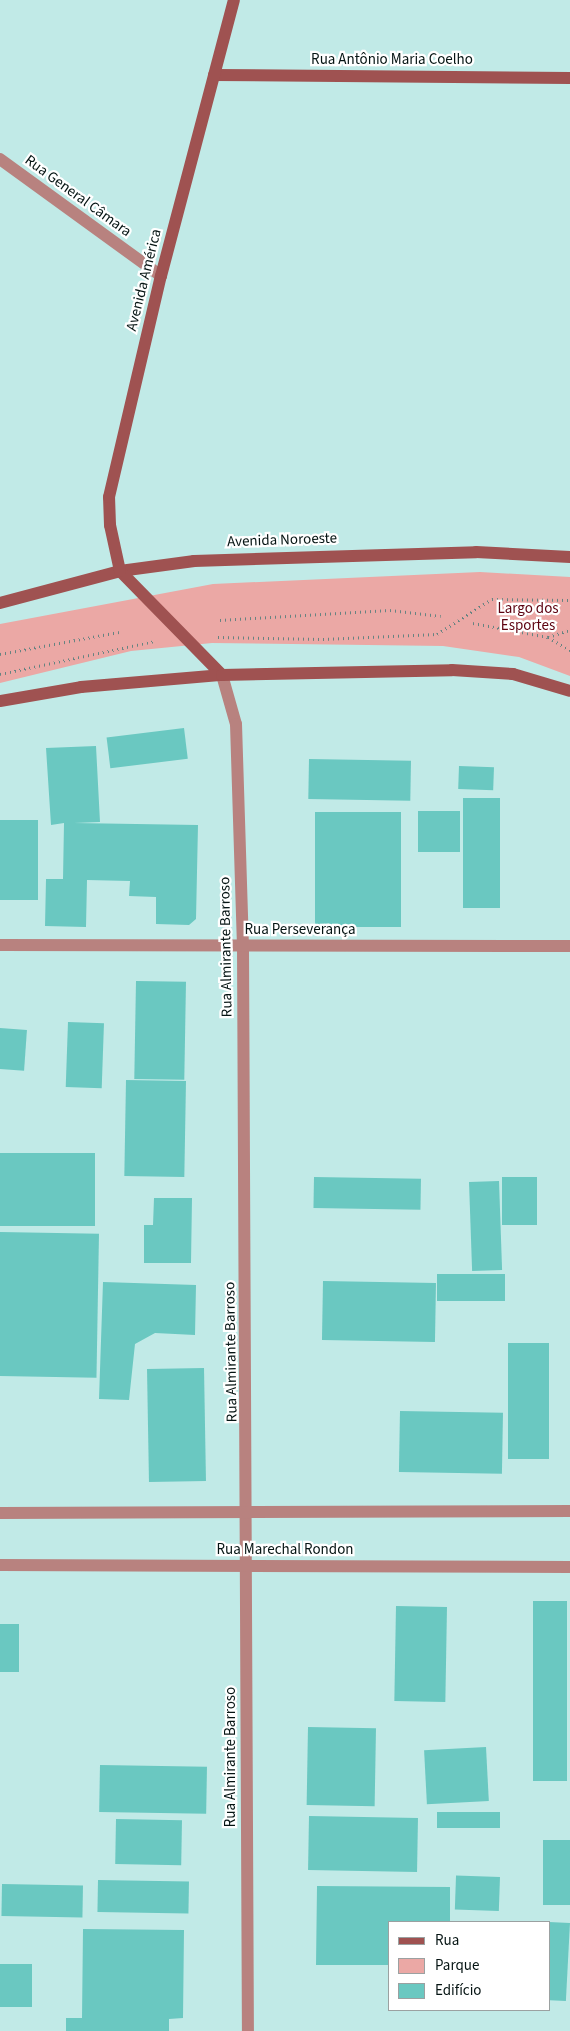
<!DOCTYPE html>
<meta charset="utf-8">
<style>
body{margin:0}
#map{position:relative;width:570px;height:2031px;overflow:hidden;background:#c1eae7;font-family:"Source Sans 3",sans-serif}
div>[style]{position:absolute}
.green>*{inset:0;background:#eba8a5}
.building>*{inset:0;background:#6ac8c1;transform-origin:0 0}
.path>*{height:3px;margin-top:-1.5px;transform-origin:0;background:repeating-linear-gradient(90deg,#678381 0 1px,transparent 0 5px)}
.street>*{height:12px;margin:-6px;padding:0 6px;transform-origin:6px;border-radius:6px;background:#b8827f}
.secondary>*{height:12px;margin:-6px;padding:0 6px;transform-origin:6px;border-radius:6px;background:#9f5251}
span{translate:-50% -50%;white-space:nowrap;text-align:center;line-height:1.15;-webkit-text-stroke:4.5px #fff;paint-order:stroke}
.street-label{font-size:15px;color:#051413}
.park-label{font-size:15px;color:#5d0210}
.legend{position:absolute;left:388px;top:1921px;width:162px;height:90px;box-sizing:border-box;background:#fff;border:1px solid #9ba1a1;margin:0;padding:6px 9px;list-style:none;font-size:15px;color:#051413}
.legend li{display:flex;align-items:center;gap:10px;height:25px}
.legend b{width:25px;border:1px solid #9ba1a1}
</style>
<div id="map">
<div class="green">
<i style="clip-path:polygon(480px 572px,570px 577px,570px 676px,519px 657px,443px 646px,212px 643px,131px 651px,0 683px,0 624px,213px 584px)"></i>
</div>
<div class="building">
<i style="left:184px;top:728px;width:31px;height:78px;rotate:83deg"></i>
<i style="clip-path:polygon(96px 746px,100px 822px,74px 823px,198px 825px,196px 919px,189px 925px,156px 924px,156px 897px,129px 896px,130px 881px,87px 880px,86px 927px,45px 926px,46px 879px,63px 879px,64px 823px,51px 825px,46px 748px)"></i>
<i style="left:309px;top:759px;width:102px;height:40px;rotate:1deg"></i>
<i style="left:459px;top:766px;width:35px;height:23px;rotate:2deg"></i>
<i style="left:463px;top:798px;width:37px;height:110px"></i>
<i style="left:418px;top:811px;width:42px;height:41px"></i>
<i style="left:315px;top:812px;width:86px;height:115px"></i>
<i style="left:0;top:820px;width:38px;height:80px"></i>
<i style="left:136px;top:981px;width:50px;height:98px;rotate:1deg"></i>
<i style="left:68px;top:1022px;width:36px;height:65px;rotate:2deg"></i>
<i style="left:0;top:1028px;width:27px;height:41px;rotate:4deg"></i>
<i style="left:126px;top:1080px;width:60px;height:96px;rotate:1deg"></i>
<i style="left:95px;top:1153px;width:73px;height:95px;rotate:90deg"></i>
<i style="left:314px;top:1177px;width:107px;height:31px;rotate:1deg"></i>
<i style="left:502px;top:1177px;width:35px;height:48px"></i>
<i style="left:499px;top:1181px;width:89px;height:30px;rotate:88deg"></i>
<i style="clip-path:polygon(154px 1198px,192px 1198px,191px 1263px,144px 1263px,144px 1225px,153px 1225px)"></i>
<i style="left:0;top:1232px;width:99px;height:144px;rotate:1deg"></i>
<i style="left:437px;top:1274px;width:68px;height:27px"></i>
<i style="left:323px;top:1281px;width:113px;height:59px;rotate:1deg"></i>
<i style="clip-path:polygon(103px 1282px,196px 1285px,195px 1335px,155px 1333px,135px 1344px,129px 1400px,99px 1399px)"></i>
<i style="left:549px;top:1343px;width:116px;height:41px;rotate:90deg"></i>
<i style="left:204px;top:1368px;width:113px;height:57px;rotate:89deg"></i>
<i style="left:400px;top:1411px;width:103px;height:61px;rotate:1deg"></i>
<i style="left:533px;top:1601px;width:34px;height:180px"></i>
<i style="left:396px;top:1606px;width:51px;height:95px;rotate:1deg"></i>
<i style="left:0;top:1624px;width:19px;height:48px"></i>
<i style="left:308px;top:1727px;width:68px;height:78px;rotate:1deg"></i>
<i style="left:486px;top:1747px;width:54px;height:62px;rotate:87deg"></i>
<i style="left:100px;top:1765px;width:107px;height:47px;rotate:1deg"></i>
<i style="left:437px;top:1812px;width:63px;height:16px"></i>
<i style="left:309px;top:1816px;width:109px;height:54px;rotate:1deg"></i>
<i style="left:116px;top:1819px;width:66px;height:45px;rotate:1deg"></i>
<i style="left:543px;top:1840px;width:27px;height:65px"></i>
<i style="left:500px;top:1877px;width:34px;height:44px;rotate:92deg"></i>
<i style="left:98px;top:1880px;width:91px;height:32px;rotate:1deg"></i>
<i style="left:2px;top:1884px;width:81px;height:32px;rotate:1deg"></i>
<i style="clip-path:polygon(317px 1886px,450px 1887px,450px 1922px,389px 1922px,389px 1965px,316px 1965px)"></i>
<i style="left:549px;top:1922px;width:21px;height:78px;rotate:3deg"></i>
<i style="clip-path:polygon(83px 1929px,184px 1930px,183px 2018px,169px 2019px,169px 2031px,66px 2031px,66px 2018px,82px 2018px)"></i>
<i style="left:0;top:1964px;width:32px;height:43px"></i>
</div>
<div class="path">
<i style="left:220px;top:620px;width:170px;rotate:-3.4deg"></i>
<i style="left:390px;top:610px;width:51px;rotate:6.7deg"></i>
<i style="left:473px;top:623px;width:76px;rotate:10.6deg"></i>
<i style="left:548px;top:637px;width:23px;rotate:-18deg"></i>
<i style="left:218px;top:637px;width:105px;rotate:1.1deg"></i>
<i style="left:323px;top:639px;width:114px;rotate:-2.5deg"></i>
<i style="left:437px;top:634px;width:65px;rotate:-32.5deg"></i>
<i style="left:492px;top:599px;width:78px;rotate:0.7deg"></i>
<i style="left:548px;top:637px;width:26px;rotate:31deg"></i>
<i style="left:0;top:654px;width:121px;rotate:-10.5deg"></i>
<i style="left:0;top:674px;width:158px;rotate:-12deg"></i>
</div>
<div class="street">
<i style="left:0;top:159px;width:199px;rotate:36deg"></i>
<i style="left:222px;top:675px;width:51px;rotate:74.1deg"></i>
<i style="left:236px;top:724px;width:222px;rotate:88.2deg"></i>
<i style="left:243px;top:946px;width:1085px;rotate:89.74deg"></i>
<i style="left:0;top:945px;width:570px;rotate:0.1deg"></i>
<i style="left:0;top:1513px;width:570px;rotate:-0.2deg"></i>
<i style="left:0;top:1565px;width:570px;rotate:0.2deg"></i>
</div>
<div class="secondary">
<i style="left:214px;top:75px;width:356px;rotate:0.5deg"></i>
<i style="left:0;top:603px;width:124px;rotate:-14.9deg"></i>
<i style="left:120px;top:571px;width:75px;rotate:-7.7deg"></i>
<i style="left:194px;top:561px;width:282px;rotate:-1.8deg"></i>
<i style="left:476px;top:552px;width:94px;rotate:3deg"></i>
<i style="left:222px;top:675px;width:146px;rotate:-134.4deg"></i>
<i style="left:120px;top:571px;width:47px;rotate:-102.3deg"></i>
<i style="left:110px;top:525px;width:28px;rotate:-92deg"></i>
<i style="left:109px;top:497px;width:227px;rotate:-76.8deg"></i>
<i style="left:161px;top:276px;width:285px;rotate:-75.2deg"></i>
<i style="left:0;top:701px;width:82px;rotate:-9.8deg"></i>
<i style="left:81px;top:687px;width:142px;rotate:-4.9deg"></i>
<i style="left:222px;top:675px;width:230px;rotate:-1.2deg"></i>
<i style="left:452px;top:670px;width:61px;rotate:3.8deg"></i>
<i style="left:513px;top:674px;width:59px;rotate:16.6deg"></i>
</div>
<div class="street-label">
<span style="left:392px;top:60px">Rua Antônio Maria Coelho</span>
<span style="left:78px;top:196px;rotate:36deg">Rua General Câmara</span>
<span style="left:144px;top:280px;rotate:-76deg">Avenida América</span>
<span style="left:282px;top:540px;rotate:-2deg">Avenida Noroeste</span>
<span style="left:300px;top:930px">Rua Perseverança</span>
<span style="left:226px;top:947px;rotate:-91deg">Rua Almirante Barroso</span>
<span style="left:231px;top:1352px;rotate:-91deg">Rua Almirante Barroso</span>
<span style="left:285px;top:1550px">Rua Marechal Rondon</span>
<span style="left:231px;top:1757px;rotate:-90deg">Rua Almirante Barroso</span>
</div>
<div class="park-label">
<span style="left:528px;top:617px">Largo dos<br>Esportes</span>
</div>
<ul class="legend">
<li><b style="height:6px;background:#9f5251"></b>Rua</li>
<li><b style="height:14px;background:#eba8a5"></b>Parque</li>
<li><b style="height:14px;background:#6ac8c1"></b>Edifício</li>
</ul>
</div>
